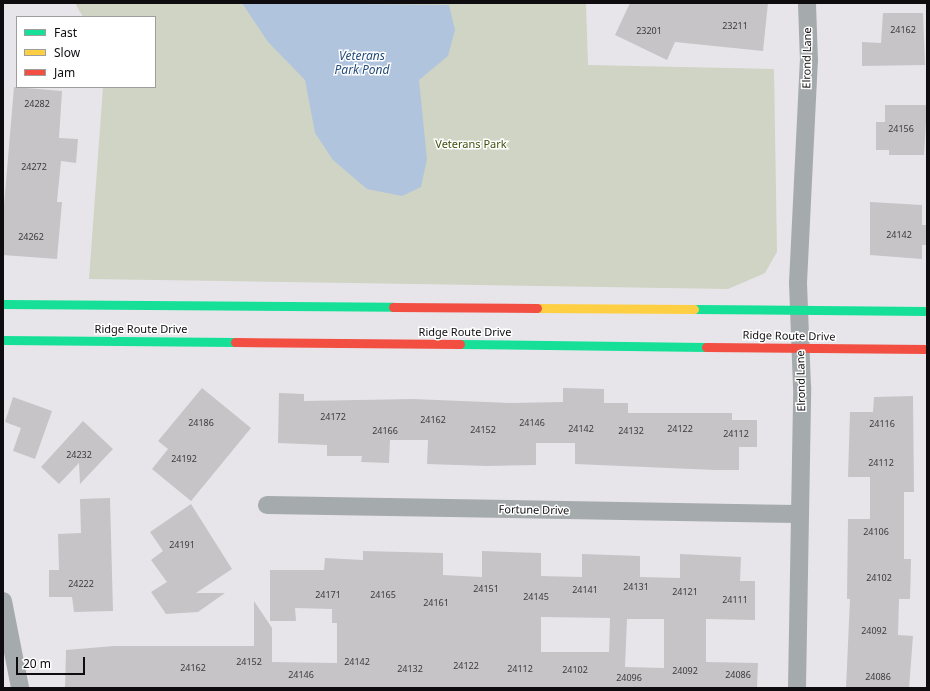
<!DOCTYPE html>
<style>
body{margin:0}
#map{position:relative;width:930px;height:691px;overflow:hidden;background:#e8e5ea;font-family:"Noto Sans",sans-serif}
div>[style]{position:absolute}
.green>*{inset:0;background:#cfd4c4}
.water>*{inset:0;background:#b1c4dd}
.building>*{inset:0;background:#c6c4c7}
.street>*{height:18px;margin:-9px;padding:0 9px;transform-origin:9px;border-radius:9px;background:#a5abac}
.fast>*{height:9px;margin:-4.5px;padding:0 4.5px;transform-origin:4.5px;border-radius:4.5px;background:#16e098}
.slow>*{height:9px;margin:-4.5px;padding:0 4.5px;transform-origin:4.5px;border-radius:4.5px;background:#ffcf43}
.jam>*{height:9px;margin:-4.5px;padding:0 4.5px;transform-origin:4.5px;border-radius:4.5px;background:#f24e42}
span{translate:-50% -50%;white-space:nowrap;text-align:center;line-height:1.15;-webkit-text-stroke:3px #fff;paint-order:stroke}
.number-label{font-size:9px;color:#3c3a3d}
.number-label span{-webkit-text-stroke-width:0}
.street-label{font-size:11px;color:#0e0c0f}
.park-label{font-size:11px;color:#414f0d}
.water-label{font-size:12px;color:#254c7a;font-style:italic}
.frame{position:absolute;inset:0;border:4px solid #0e0c0f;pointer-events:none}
.legend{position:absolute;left:16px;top:16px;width:140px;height:72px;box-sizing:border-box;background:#fff;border:1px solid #9f9e9f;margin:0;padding:5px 7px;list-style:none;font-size:12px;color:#0e0c0f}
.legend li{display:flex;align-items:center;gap:8px;height:20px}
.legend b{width:20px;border:1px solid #9f9e9f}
.scale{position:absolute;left:16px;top:657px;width:69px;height:18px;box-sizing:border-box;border:2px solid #0e0c0f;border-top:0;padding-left:5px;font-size:12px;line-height:14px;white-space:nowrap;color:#0e0c0f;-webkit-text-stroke:3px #fff;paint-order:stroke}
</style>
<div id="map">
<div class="green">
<i style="clip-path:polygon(75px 3px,586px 3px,588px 65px,774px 69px,777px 252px,765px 273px,728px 289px,89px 279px,103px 87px,155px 87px,155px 17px,83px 17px)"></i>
</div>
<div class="water">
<i style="clip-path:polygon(242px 3px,449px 5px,455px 30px,448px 56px,419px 80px,427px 159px,421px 187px,402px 196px,367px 189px,333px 160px,315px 133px,305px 80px,268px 42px)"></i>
</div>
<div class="building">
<i style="clip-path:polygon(630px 3px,768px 3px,763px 51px,675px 42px,667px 60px,615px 35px)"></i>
<i style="clip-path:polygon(883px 13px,923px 13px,925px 65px,862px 66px,862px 42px,881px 43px)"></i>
<i style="clip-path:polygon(14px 87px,62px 91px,59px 138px,78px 139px,76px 163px,61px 161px,57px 202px,62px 202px,57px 259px,3px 255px,3px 217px)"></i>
<i style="clip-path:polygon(885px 105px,927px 105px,924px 155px,889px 155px,889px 150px,876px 150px,876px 122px,885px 122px)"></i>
<i style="clip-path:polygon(870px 202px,922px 205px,922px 225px,927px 225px,927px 245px,922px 245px,922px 259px,870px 255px)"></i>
<i style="clip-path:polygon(202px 388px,251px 428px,191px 501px,152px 469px,168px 449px,158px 441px)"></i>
<i style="clip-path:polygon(563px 388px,604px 389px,604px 403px,628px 403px,628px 413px,732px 413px,732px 420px,757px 420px,757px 447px,739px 447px,739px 470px,715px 470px,575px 464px,575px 443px,536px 443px,536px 465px,487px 466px,427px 464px,428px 440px,390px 440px,389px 463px,361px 462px,362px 456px,327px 456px,327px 445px,278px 443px,279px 393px,304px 394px,304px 401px,413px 399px,512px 403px,563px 402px)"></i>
<i style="clip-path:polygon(913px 396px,914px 492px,904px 492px,904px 559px,911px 559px,910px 599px,899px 599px,898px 635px,913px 636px,909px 688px,846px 688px,850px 599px,847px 599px,848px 519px,870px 519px,870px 477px,848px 477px,850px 412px,873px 412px,874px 397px)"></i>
<i style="clip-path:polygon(13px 397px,52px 411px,35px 459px,13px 451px,21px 428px,5px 422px)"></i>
<i style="clip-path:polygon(83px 421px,113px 449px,80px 484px,79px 463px,59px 484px,41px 467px)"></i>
<i style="clip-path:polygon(110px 498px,113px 611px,74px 612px,72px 597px,49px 597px,49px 570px,59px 570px,58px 534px,81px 533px,80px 499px)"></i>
<i style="clip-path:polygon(191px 504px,232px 569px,196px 593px,225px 593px,198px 612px,166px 614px,151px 592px,167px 582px,151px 560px,163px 551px,150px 532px)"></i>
<i style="clip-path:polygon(evenodd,363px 551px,443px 553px,443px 575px,482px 577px,482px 551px,541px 553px,541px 576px,582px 577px,582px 554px,640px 556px,640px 577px,680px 578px,680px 554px,741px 557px,740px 581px,755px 581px,755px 620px,706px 619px,706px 662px,758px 663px,757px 688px,65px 688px,66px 650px,114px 646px,254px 646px,254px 601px,272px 628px,272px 662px,337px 663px,337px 623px,332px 623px,332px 609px,295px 608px,296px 621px,270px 621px,270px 570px,324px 570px,325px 558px,363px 560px,363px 551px,541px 617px,610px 618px,609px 652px,541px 652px,541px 617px,363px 551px,627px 619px,664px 619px,664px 668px,625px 667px,627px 619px)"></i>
</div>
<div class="street">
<i style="left:267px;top:505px;width:533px;rotate:0.97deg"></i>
<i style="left:3px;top:601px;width:89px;rotate:78.9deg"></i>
<i style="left:797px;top:688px;width:301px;rotate:-89deg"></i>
<i style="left:802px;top:387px;width:104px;rotate:-92.2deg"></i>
<i style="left:798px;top:283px;width:222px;rotate:-87.2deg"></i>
<i style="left:809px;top:61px;width:58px;rotate:-92deg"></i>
</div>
<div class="fast">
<i style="left:3px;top:304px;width:390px;rotate:0.4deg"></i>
<i style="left:694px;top:309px;width:233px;rotate:0.5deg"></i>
<i style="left:3px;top:340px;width:232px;rotate:0.5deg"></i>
<i style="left:460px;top:344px;width:246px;rotate:0.7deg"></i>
</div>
<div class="slow">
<i style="left:537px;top:308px;width:157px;rotate:0.4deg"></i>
</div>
<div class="jam">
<i style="left:393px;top:307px;width:144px;rotate:0.4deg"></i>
<i style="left:235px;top:342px;width:225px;rotate:0.5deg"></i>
<i style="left:706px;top:347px;width:221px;rotate:0.5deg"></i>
</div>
<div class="number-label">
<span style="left:735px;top:26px">23211</span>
<span style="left:903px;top:30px">24162</span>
<span style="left:649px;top:31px">23201</span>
<span style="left:37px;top:104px">24282</span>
<span style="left:901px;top:129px">24156</span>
<span style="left:34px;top:167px">24272</span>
<span style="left:899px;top:235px">24142</span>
<span style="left:31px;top:237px">24262</span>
<span style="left:333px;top:417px">24172</span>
<span style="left:433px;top:420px">24162</span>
<span style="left:201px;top:423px">24186</span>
<span style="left:532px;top:423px">24146</span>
<span style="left:882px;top:424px">24116</span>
<span style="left:581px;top:429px">24142</span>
<span style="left:680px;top:429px">24122</span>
<span style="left:483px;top:430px">24152</span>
<span style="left:385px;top:431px">24166</span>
<span style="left:631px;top:431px">24132</span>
<span style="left:736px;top:434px">24112</span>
<span style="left:79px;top:455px">24232</span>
<span style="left:184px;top:459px">24192</span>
<span style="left:881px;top:463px">24112</span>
<span style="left:876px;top:532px">24106</span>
<span style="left:182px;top:545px">24191</span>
<span style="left:879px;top:578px">24102</span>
<span style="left:81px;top:584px">24222</span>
<span style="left:636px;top:587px">24131</span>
<span style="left:486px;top:589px">24151</span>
<span style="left:585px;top:590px">24141</span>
<span style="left:685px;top:592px">24121</span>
<span style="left:328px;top:595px">24171</span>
<span style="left:383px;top:595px">24165</span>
<span style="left:536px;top:597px">24145</span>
<span style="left:735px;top:600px">24111</span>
<span style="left:436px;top:603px">24161</span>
<span style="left:874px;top:631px">24092</span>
<span style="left:249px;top:662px">24152</span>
<span style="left:357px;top:662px">24142</span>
<span style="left:466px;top:666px">24122</span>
<span style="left:193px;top:668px">24162</span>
<span style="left:410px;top:669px">24132</span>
<span style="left:520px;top:669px">24112</span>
<span style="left:575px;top:670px">24102</span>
<span style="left:685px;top:671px">24092</span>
<span style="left:301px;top:675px">24146</span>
<span style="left:738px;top:675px">24086</span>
<span style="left:878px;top:677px">24086</span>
<span style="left:629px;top:678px">24096</span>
</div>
<div class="street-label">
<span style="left:807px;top:58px;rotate:-89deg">Elrond Lane</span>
<span style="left:141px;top:329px">Ridge Route Drive</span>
<span style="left:465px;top:332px">Ridge Route Drive</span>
<span style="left:789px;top:336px;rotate:1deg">Ridge Route Drive</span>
<span style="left:801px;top:381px;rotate:-91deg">Elrond Lane</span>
<span style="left:534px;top:510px;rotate:1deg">Fortune Drive</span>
</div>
<div class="park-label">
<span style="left:471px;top:144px">Veterans Park</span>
</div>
<div class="water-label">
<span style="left:362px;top:63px">Veterans<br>Park Pond</span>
</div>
<div class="frame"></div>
<ul class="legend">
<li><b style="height:5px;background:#16e098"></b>Fast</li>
<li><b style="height:5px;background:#ffcf43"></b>Slow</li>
<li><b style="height:5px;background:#f24e42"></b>Jam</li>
</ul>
<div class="scale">20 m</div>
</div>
